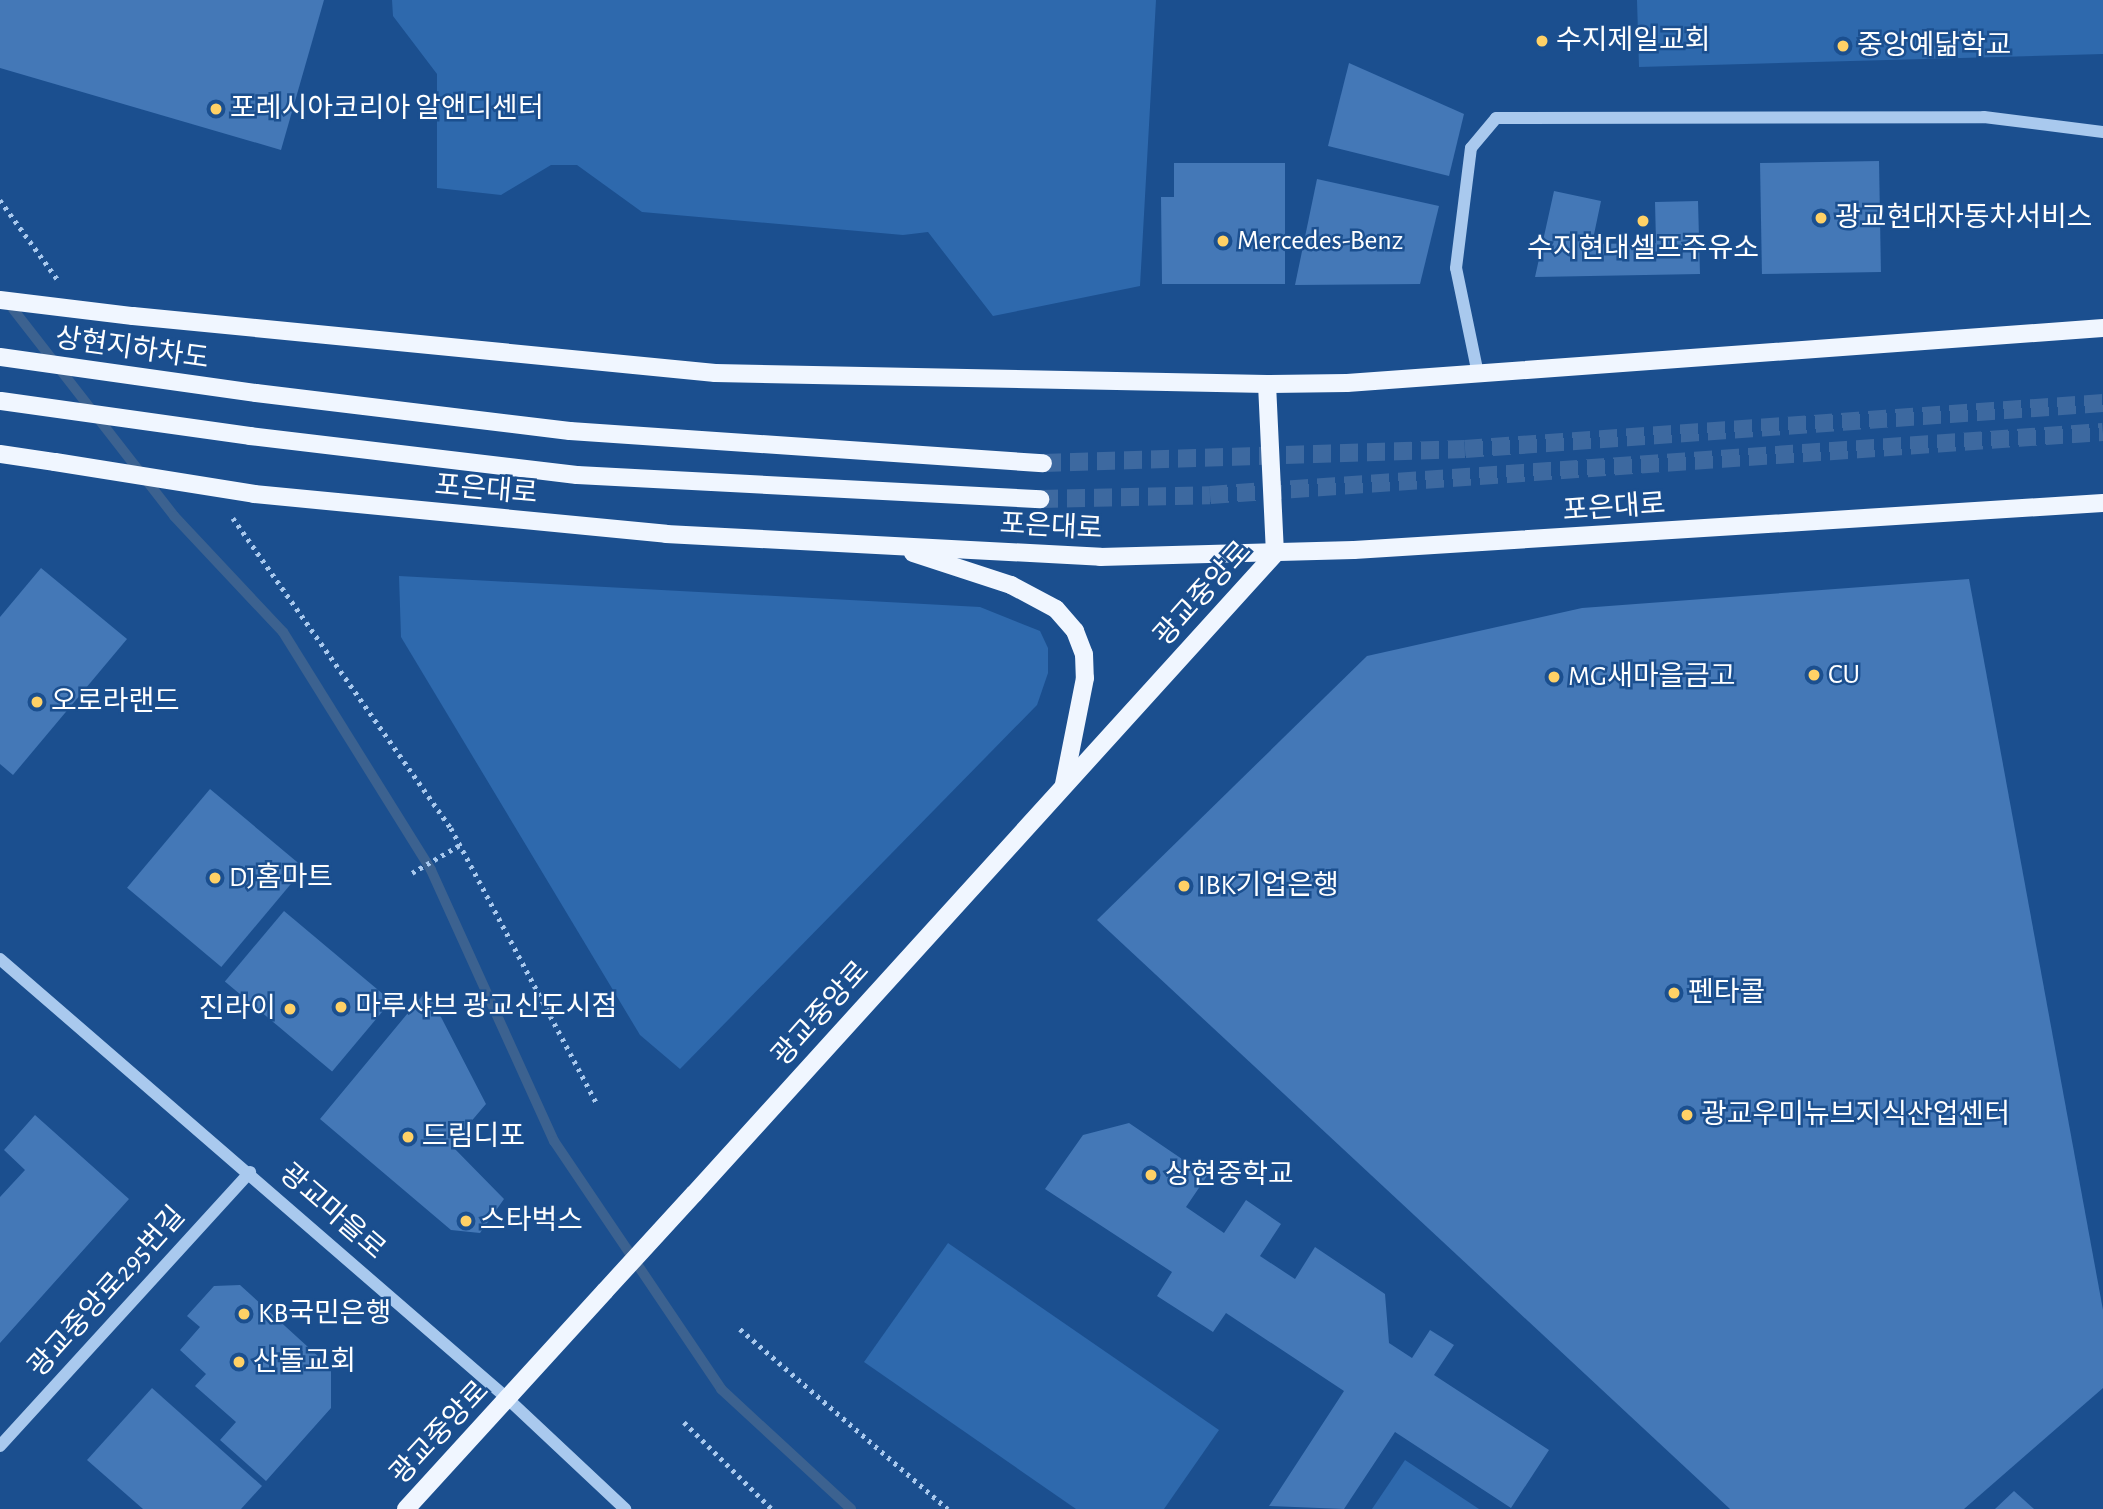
<!DOCTYPE html>
<meta charset="utf-8">
<style>
body{margin:0}
#map{position:relative;width:2103px;height:1509px;overflow:hidden;background:#1b4f8f;font-family:"Alegreya Sans","Noto Sans KR",sans-serif}
div>[style]{position:absolute}
.green>*{inset:0;background:#2e69ad}
.stream>*{height:10px;margin:-5px;padding:0 5px;transform-origin:5px;border-radius:5px;background:#3c6290}
.building>*{inset:0;background:#4478b7;transform-origin:0 0}
.major-tunnel>*{height:18px;margin-top:-9px;transform-origin:0;background:repeating-linear-gradient(90deg,#3d69a0 0 18px,transparent 0 27px)}
.path>*{height:4.5px;margin-top:-2.25px;transform-origin:0;background:repeating-linear-gradient(90deg,#a9c9ee 0 3.5px,transparent 0 8.5px)}
.minor>*{height:12px;margin:-6px;padding:0 6px;transform-origin:6px;border-radius:6px;background:#a9c9ee}
.major>*{height:18px;margin:-9px;padding:0 9px;transform-origin:9px;border-radius:9px;background:#f0f6ff}
.major-bridge>*{height:18px;margin:-9px;padding:0 9px;transform-origin:9px;border-radius:9px;background:#f0f6ff}
.dots>*{width:19px;height:19px;translate:-50% -50%;box-sizing:border-box;border:4px solid #1b4f8f;border-radius:50%}
span{translate:-50% -50%;white-space:nowrap;text-align:center;line-height:1.15;-webkit-text-stroke:5px #1b4f8f;paint-order:stroke}
.poi-label{font-size:28px;color:#fff}
.left{translate:0 -50%;text-align:left}
.right{translate:-100% -50%;text-align:right}
.street-label{font-size:28px;color:#fff}
</style>
<div id="map">
<div class="green">
<i style="clip-path:polygon(392px 0,1156px 0,1140px 286px,993px 316px,928px 232px,903px 235px,642px 212px,577px 165px,551px 165px,501px 195px,437px 188px,437px 74px,393px 16px)"></i>
<i style="clip-path:polygon(1637px 0,2103px 0,2103px 54px,1639px 67px)"></i>
<i style="clip-path:polygon(399px 576px,980px 607px,1040px 631px,1048px 648px,1048px 673px,1037px 705px,680px 1069px,640px 1035px,401px 637px)"></i>
<i style="clip-path:polygon(948px 1243px,1219px 1430px,1164px 1509px,1076px 1509px,864px 1362px)"></i>
<i style="clip-path:polygon(1405px 1460px,1479px 1509px,1372px 1509px)"></i>
</div>
<div class="stream">
<i style="left:6px;top:300px;width:274px;rotate:52.1deg"></i>
<i style="left:174px;top:516px;width:159px;rotate:46.8deg"></i>
<i style="left:283px;top:632px;width:280px;rotate:58.1deg"></i>
<i style="left:431px;top:870px;width:298px;rotate:65.6deg"></i>
<i style="left:554px;top:1141px;width:299px;rotate:56deg"></i>
<i style="left:721px;top:1389px;width:177px;rotate:42.7deg"></i>
</div>
<div class="building">
<i style="clip-path:polygon(0 0,324px 0,281px 150px,0 68px)"></i>
<i style="clip-path:polygon(1349px 63px,1464px 114px,1449px 176px,1328px 146px)"></i>
<i style="left:1879px;top:161px;width:111px;height:119px;rotate:89deg"></i>
<i style="clip-path:polygon(1174px 163px,1285px 163px,1285px 284px,1162px 284px,1161px 197px,1174px 197px)"></i>
<i style="clip-path:polygon(1317px 179px,1439px 206px,1420px 284px,1295px 285px)"></i>
<i style="clip-path:polygon(1554px 191px,1601px 201px,1592px 244px,1656px 243px,1655px 202px,1698px 201px,1700px 274px,1535px 277px)"></i>
<i style="clip-path:polygon(41px 568px,127px 639px,13px 775px,0 764px,0 617px)"></i>
<i style="clip-path:polygon(1969px 579px,2103px 1310px,2103px 1388px,1964px 1509px,1730px 1509px,1097px 920px,1367px 656px,1582px 608px)"></i>
<i style="left:210px;top:789px;width:123px;height:129px;rotate:40deg"></i>
<i style="left:284px;top:911px;width:140px;height:92px;rotate:40deg"></i>
<i style="clip-path:polygon(427px 990px,486px 1104px,451px 1145px,504px 1199px,480px 1233px,451px 1230px,320px 1119px)"></i>
<i style="clip-path:polygon(35px 1115px,129px 1199px,0 1343px,0 1197px,25px 1170px,4px 1150px)"></i>
<i style="clip-path:polygon(1129px 1123px,1207px 1176px,1186px 1207px,1224px 1233px,1246px 1200px,1281px 1224px,1260px 1256px,1295px 1279px,1315px 1247px,1385px 1294px,1389px 1343px,1412px 1358px,1430px 1330px,1454px 1345px,1434px 1375px,1549px 1450px,1511px 1508px,1395px 1432px,1344px 1509px,1269px 1506px,1344px 1391px,1226px 1313px,1213px 1332px,1157px 1296px,1172px 1272px,1045px 1189px,1083px 1135px)"></i>
<i style="clip-path:polygon(240px 1285px,331px 1368px,331px 1408px,266px 1481px,220px 1440px,236px 1422px,195px 1386px,206px 1374px,180px 1350px,200px 1327px,187px 1316px,214px 1286px)"></i>
<i style="clip-path:polygon(152px 1388px,262px 1486px,241px 1509px,143px 1509px,87px 1460px)"></i>
<i style="clip-path:polygon(2014px 1491px,2034px 1509px,1995px 1509px)"></i>
</div>
<div class="major-tunnel">
<i style="left:1043px;top:463px;width:422px;rotate:-1.9deg"></i>
<i style="left:1465px;top:449px;width:640px;rotate:-4.12deg"></i>
<i style="left:1040px;top:499px;width:170px;rotate:-1.3deg"></i>
<i style="left:1210px;top:495px;width:895px;rotate:-4.04deg"></i>
</div>
<div class="path">
<i style="left:0;top:200px;width:99px;rotate:54.1deg"></i>
<i style="left:233px;top:518px;width:379px;rotate:54.9deg"></i>
<i style="left:451px;top:828px;width:310px;rotate:62.1deg"></i>
<i style="left:412px;top:873px;width:56px;rotate:-30.3deg"></i>
<i style="left:740px;top:1329px;width:275px;rotate:40.9deg"></i>
<i style="left:684px;top:1422px;width:124px;rotate:44.7deg"></i>
</div>
<div class="minor">
<i style="left:1478px;top:374px;width:108px;rotate:-101.7deg"></i>
<i style="left:1456px;top:268px;width:121px;rotate:-82.9deg"></i>
<i style="left:1471px;top:148px;width:39px;rotate:-50deg"></i>
<i style="left:1496px;top:118px;width:488px;rotate:-0.1deg"></i>
<i style="left:1984px;top:117px;width:120px;rotate:7.2deg"></i>
<i style="left:0;top:959px;width:672px;rotate:40.9deg"></i>
<i style="left:508px;top:1399px;width:161px;rotate:43.2deg"></i>
<i style="left:0;top:1446px;width:371px;rotate:-47.6deg"></i>
</div>
<div class="major">
<i style="left:133px;top:316px;width:585px;rotate:5.59deg"></i>
<i style="left:715px;top:373px;width:552px;rotate:1.14deg"></i>
<i style="left:1267px;top:384px;width:80px;rotate:-0.7deg"></i>
<i style="left:1347px;top:383px;width:758px;rotate:-4.16deg"></i>
<i style="left:1267px;top:384px;width:170px;rotate:87.3deg"></i>
<i style="left:256px;top:393px;width:316px;rotate:6.9deg"></i>
<i style="left:570px;top:431px;width:474px;rotate:3.9deg"></i>
<i style="left:250px;top:436px;width:329px;rotate:6.8deg"></i>
<i style="left:577px;top:475px;width:464px;rotate:3deg"></i>
<i style="left:0;top:454px;width:56px;rotate:8.3deg"></i>
<i style="left:254px;top:494px;width:414px;rotate:5.5deg"></i>
<i style="left:666px;top:534px;width:435px;rotate:3deg"></i>
<i style="left:1100px;top:557px;width:254px;rotate:-1.6deg"></i>
<i style="left:1354px;top:550px;width:750px;rotate:-3.59deg"></i>
<i style="left:913px;top:553px;width:103px;rotate:18.1deg"></i>
<i style="left:1011px;top:585px;width:51px;rotate:28.1deg"></i>
<i style="left:1056px;top:609px;width:29px;rotate:49deg"></i>
<i style="left:1075px;top:631px;width:25px;rotate:69deg"></i>
<i style="left:1084px;top:654px;width:24px;rotate:88deg"></i>
<i style="left:1085px;top:678px;width:108px;rotate:101.2deg"></i>
<i style="left:694px;top:1194px;width:864px;rotate:-47.77deg"></i>
<i style="left:406px;top:1509px;width:295px;rotate:-47.6deg"></i>
</div>
<div class="major-bridge">
<i style="left:0;top:300px;width:134px;rotate:6.9deg"></i>
<i style="left:0;top:357px;width:259px;rotate:8deg"></i>
<i style="left:1px;top:401px;width:251px;rotate:8deg"></i>
<i style="left:55px;top:462px;width:202px;rotate:9.1deg"></i>
<i style="left:605px;top:1291px;width:132px;rotate:-47.5deg"></i>
</div>
<div class="dots">
<i style="left:1542px;top:41px;background:#ffd166"></i>
<i style="left:1843px;top:46px;background:#ffd166"></i>
<i style="left:216px;top:109px;background:#ffd166"></i>
<i style="left:1821px;top:218px;background:#ffd166"></i>
<i style="left:1643px;top:221px;background:#ffd166"></i>
<i style="left:1223px;top:241px;background:#ffd166"></i>
<i style="left:1814px;top:675px;background:#ffd166"></i>
<i style="left:1554px;top:677px;background:#ffd166"></i>
<i style="left:37px;top:702px;background:#ffd166"></i>
<i style="left:215px;top:878px;background:#ffd166"></i>
<i style="left:1184px;top:886px;background:#ffd166"></i>
<i style="left:1674px;top:993px;background:#ffd166"></i>
<i style="left:341px;top:1007px;background:#ffd166"></i>
<i style="left:290px;top:1009px;background:#ffd166"></i>
<i style="left:1687px;top:1115px;background:#ffd166"></i>
<i style="left:408px;top:1137px;background:#ffd166"></i>
<i style="left:1151px;top:1175px;background:#ffd166"></i>
<i style="left:466px;top:1221px;background:#ffd166"></i>
<i style="left:244px;top:1314px;background:#ffd166"></i>
<i style="left:239px;top:1362px;background:#ffd166"></i>
</div>
<div class="poi-label">
<span class="left" style="left:1556px;top:41px">수지제일교회</span>
<span class="left" style="left:1857px;top:46px">중앙예닮학교</span>
<span class="left" style="left:230px;top:109px">포레시아코리아 알앤디센터</span>
<span class="left" style="left:1835px;top:218px">광교현대자동차서비스</span>
<span class="left" style="left:1237px;top:241px">Mercedes-Benz</span>
<span style="left:1643px;top:249px">수지현대셀프주유소</span>
<span class="left" style="left:1828px;top:675px">CU</span>
<span class="left" style="left:1568px;top:677px">MG새마을금고</span>
<span class="left" style="left:51px;top:702px">오로라랜드</span>
<span class="left" style="left:229px;top:878px">DJ홈마트</span>
<span class="left" style="left:1198px;top:886px">IBK기업은행</span>
<span class="left" style="left:1688px;top:993px">펜타콜</span>
<span class="left" style="left:355px;top:1007px">마루샤브 광교신도시점</span>
<span class="right" style="left:276px;top:1009px">진라이</span>
<span class="left" style="left:1701px;top:1115px">광교우미뉴브지식산업센터</span>
<span class="left" style="left:422px;top:1137px">드림디포</span>
<span class="left" style="left:1165px;top:1175px">상현중학교</span>
<span class="left" style="left:480px;top:1221px">스타벅스</span>
<span class="left" style="left:258px;top:1314px">KB국민은행</span>
<span class="left" style="left:253px;top:1362px">산돌교회</span>
</div>
<div class="street-label">
<span style="left:132px;top:349px;rotate:8deg">상현지하차도</span>
<span style="left:486px;top:490px;rotate:5deg">포은대로</span>
<span style="left:1614px;top:508px;rotate:-4deg">포은대로</span>
<span style="left:1051px;top:527px;rotate:3deg">포은대로</span>
<span style="left:1203px;top:594px;rotate:-48deg">광교중앙로</span>
<span style="left:821px;top:1014px;rotate:-48deg">광교중앙로</span>
<span style="left:332px;top:1212px;rotate:41deg">광교마을로</span>
<span style="left:107px;top:1292px;rotate:-48deg">광교중앙로295번길</span>
<span style="left:440px;top:1433px;rotate:-47deg">광교중앙로</span>
</div>
</div>
